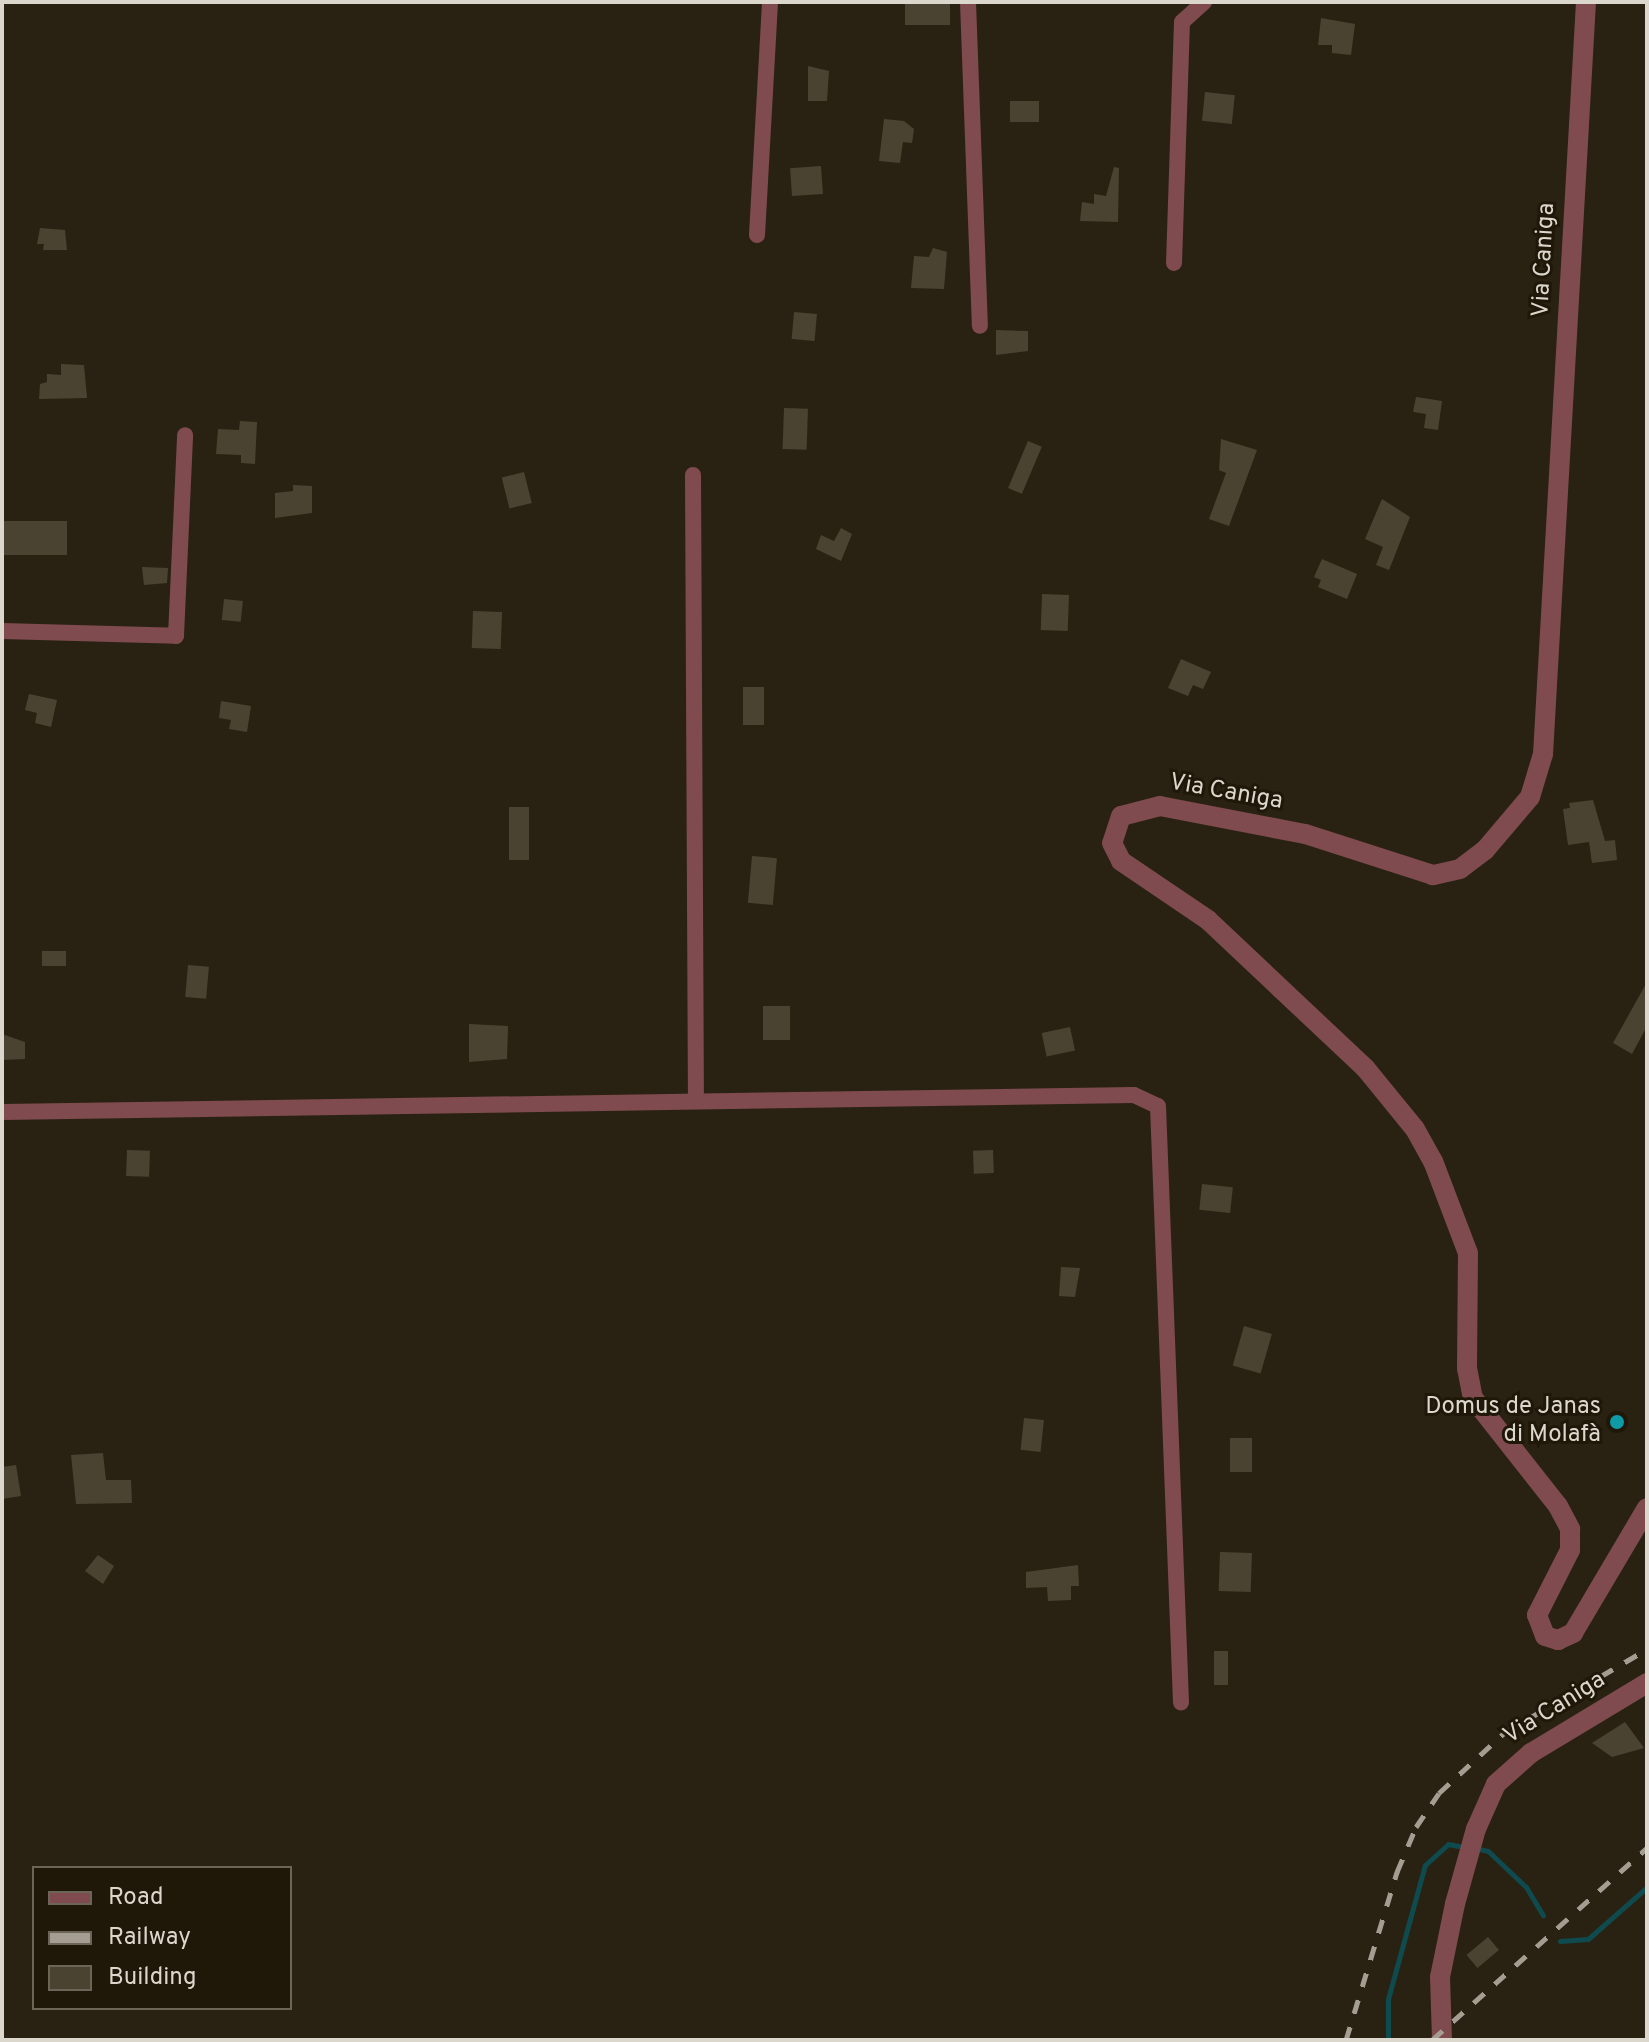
<!DOCTYPE html>
<meta charset="utf-8">
<style>
body{margin:0}
#map{position:relative;width:1649px;height:2042px;overflow:hidden;background:#292212;font-family:Overpass,sans-serif}
div>[style]{position:absolute}
.stream>*{height:5px;margin:-2.5px;padding:0 2.5px;transform-origin:2.5px;border-radius:2.5px;background:#0e4a4e}
.building>*{inset:0;background:#4b4332;transform-origin:0 0}
.minor>*{height:16px;margin:-8px;padding:0 8px;transform-origin:8px;border-radius:8px;background:#7f4b4e}
.tertiary>*{height:20px;margin:-10px;padding:0 10px;transform-origin:10px;border-radius:10px;background:#7f4b4e}
.rail>*{height:5px;margin-top:-2.5px;transform-origin:0;background:repeating-linear-gradient(90deg,#a49e92 0 14px,transparent 0 28px)}
.dots>*{width:22px;height:22px;translate:-50% -50%;box-sizing:border-box;border:4px solid #1f1809;border-radius:50%}
span{translate:-50% -50%;white-space:nowrap;text-align:center;line-height:1.15;-webkit-text-stroke:6px #1f1809;paint-order:stroke}
.street-label{font-size:24px;color:#dcd7cd}
.poi-label{font-size:24px;color:#dcd7cd}
.right{translate:-100% -50%;text-align:right}
.frame{position:absolute;inset:0;border:4px solid #dcd7cd;pointer-events:none}
.legend{position:absolute;left:32px;top:1866px;width:260px;height:144px;box-sizing:border-box;background:#1f1809;border:2px solid #6b6457;margin:0;padding:10px 14px;list-style:none;font-size:24px;color:#dcd7cd}
.legend li{display:flex;align-items:center;gap:16px;height:40px}
.legend b{width:40px;border:2px solid #6b6457}
</style>
<div id="map">
<div class="stream">
<i style="left:1474px;top:1848px;width:14px;rotate:12deg"></i>
<i style="left:1488px;top:1851px;width:52px;rotate:43.5deg"></i>
<i style="left:1526px;top:1887px;width:33px;rotate:59deg"></i>
<i style="left:1560px;top:1941px;width:28px;rotate:-4deg"></i>
<i style="left:1588px;top:1939px;width:79px;rotate:-41.4deg"></i>
<i style="left:1388px;top:2040px;width:41px;rotate:-90deg"></i>
<i style="left:1388px;top:1999px;width:139px;rotate:-74.6deg"></i>
<i style="left:1425px;top:1865px;width:31px;rotate:-42deg"></i>
<i style="left:1448px;top:1844px;width:16px;rotate:11deg"></i>
</div>
<div class="building">
<i style="left:905px;top:2px;width:45px;height:23px"></i>
<i style="clip-path:polygon(1321px 18px,1355px 24px,1351px 55px,1332px 53px,1332px 45px,1318px 45px)"></i>
<i style="clip-path:polygon(808px 66px,829px 71px,827px 101px,808px 101px)"></i>
<i style="left:1205px;top:92px;width:30px;height:29px;rotate:6deg"></i>
<i style="left:1010px;top:101px;width:29px;height:21px"></i>
<i style="clip-path:polygon(884px 119px,904px 121px,914px 129px,912px 143px,903px 142px,900px 163px,879px 161px)"></i>
<i style="left:821px;top:166px;width:28px;height:31px;rotate:86deg"></i>
<i style="clip-path:polygon(1114px 167px,1119px 168px,1118px 222px,1080px 221px,1082px 202px,1094px 204px,1094px 194px,1106px 196px)"></i>
<i style="clip-path:polygon(40px 228px,65px 230px,67px 250px,43px 250px,44px 244px,37px 244px)"></i>
<i style="clip-path:polygon(933px 248px,947px 252px,944px 289px,911px 288px,914px 256px,929px 257px)"></i>
<i style="left:794px;top:312px;width:23px;height:27px;rotate:5deg"></i>
<i style="clip-path:polygon(996px 330px,1028px 331px,1028px 351px,996px 355px)"></i>
<i style="clip-path:polygon(61px 364px,84px 365px,87px 398px,39px 399px,40px 384px,47px 382px,47px 374px,61px 375px)"></i>
<i style="clip-path:polygon(1416px 397px,1442px 401px,1438px 430px,1424px 428px,1426px 414px,1413px 412px)"></i>
<i style="left:784px;top:408px;width:24px;height:41px;rotate:2deg"></i>
<i style="clip-path:polygon(240px 421px,257px 422px,255px 464px,241px 463px,241px 455px,216px 454px,218px 429px,239px 430px)"></i>
<i style="clip-path:polygon(1221px 439px,1257px 450px,1229px 526px,1209px 519px,1226px 473px,1219px 470px)"></i>
<i style="left:1028px;top:441px;width:15px;height:51px;rotate:23deg"></i>
<i style="left:524px;top:472px;width:32px;height:23px;rotate:76deg"></i>
<i style="clip-path:polygon(293px 485px,312px 486px,312px 513px,275px 518px,275px 493px,293px 491px)"></i>
<i style="clip-path:polygon(1382px 499px,1410px 517px,1389px 570px,1376px 565px,1383px 547px,1365px 539px)"></i>
<i style="left:67px;top:521px;width:34px;height:65px;rotate:90deg"></i>
<i style="clip-path:polygon(841px 528px,852px 534px,841px 561px,816px 549px,821px 535px,834px 541px)"></i>
<i style="clip-path:polygon(1322px 559px,1357px 574px,1347px 599px,1318px 587px,1321px 580px,1314px 577px)"></i>
<i style="clip-path:polygon(142px 567px,168px 568px,167px 583px,144px 585px)"></i>
<i style="left:1042px;top:594px;width:27px;height:36px;rotate:2deg"></i>
<i style="left:224px;top:599px;width:19px;height:21px;rotate:6deg"></i>
<i style="left:502px;top:612px;width:37px;height:29px;rotate:92deg"></i>
<i style="clip-path:polygon(1181px 659px,1211px 672px,1203px 689px,1193px 685px,1188px 696px,1168px 688px)"></i>
<i style="left:743px;top:687px;width:21px;height:38px"></i>
<i style="clip-path:polygon(29px 694px,57px 700px,51px 727px,35px 723px,37px 713px,25px 710px)"></i>
<i style="clip-path:polygon(221px 701px,251px 706px,247px 732px,229px 729px,231px 720px,219px 718px)"></i>
<i style="clip-path:polygon(1593px 800px,1605px 841px,1615px 840px,1617px 860px,1592px 863px,1589px 842px,1568px 845px,1563px 809px,1570px 808px,1569px 803px)"></i>
<i style="left:509px;top:807px;width:20px;height:53px"></i>
<i style="left:752px;top:856px;width:25px;height:47px;rotate:5deg"></i>
<i style="left:66px;top:951px;width:15px;height:24px;rotate:90deg"></i>
<i style="left:188px;top:965px;width:21px;height:32px;rotate:5deg"></i>
<i style="clip-path:polygon(1647px 982px,1647px 1026px,1632px 1054px,1613px 1043px)"></i>
<i style="left:790px;top:1006px;width:34px;height:27px;rotate:90deg"></i>
<i style="clip-path:polygon(469px 1024px,508px 1026px,507px 1059px,469px 1062px)"></i>
<i style="left:1070px;top:1027px;width:24px;height:29px;rotate:78deg"></i>
<i style="clip-path:polygon(2px 1034px,25px 1042px,25px 1059px,2px 1060px)"></i>
<i style="left:127px;top:1150px;width:23px;height:26px;rotate:2deg"></i>
<i style="left:993px;top:1150px;width:23px;height:20px;rotate:88deg"></i>
<i style="left:1202px;top:1184px;width:31px;height:26px;rotate:6deg"></i>
<i style="clip-path:polygon(1061px 1267px,1080px 1268px,1075px 1297px,1059px 1296px)"></i>
<i style="left:1244px;top:1326px;width:29px;height:41px;rotate:16deg"></i>
<i style="left:1024px;top:1418px;width:20px;height:32px;rotate:6deg"></i>
<i style="left:1230px;top:1438px;width:22px;height:34px"></i>
<i style="clip-path:polygon(103px 1453px,106px 1480px,131px 1480px,132px 1503px,76px 1504px,71px 1455px)"></i>
<i style="clip-path:polygon(16px 1465px,21px 1496px,2px 1499px,2px 1467px)"></i>
<i style="left:1220px;top:1552px;width:32px;height:39px;rotate:2deg"></i>
<i style="clip-path:polygon(98px 1555px,114px 1566px,103px 1584px,85px 1571px)"></i>
<i style="clip-path:polygon(1078px 1565px,1079px 1586px,1071px 1586px,1071px 1600px,1048px 1601px,1047px 1587px,1026px 1588px,1026px 1572px)"></i>
<i style="left:1214px;top:1651px;width:14px;height:34px"></i>
<i style="clip-path:polygon(1625px 1722px,1644px 1748px,1612px 1757px,1592px 1743px)"></i>
<i style="left:1488px;top:1937px;width:17px;height:28px;rotate:50deg"></i>
</div>
<div class="minor">
<i style="left:968px;top:2px;width:324px;rotate:87.9deg"></i>
<i style="left:757px;top:235px;width:233px;rotate:-86.8deg"></i>
<i style="left:1174px;top:263px;width:241px;rotate:-88.1deg"></i>
<i style="left:1182px;top:22px;width:30px;rotate:-42deg"></i>
<i style="left:693px;top:475px;width:626px;rotate:89.73deg"></i>
<i style="left:2px;top:631px;width:174px;rotate:1.6deg"></i>
<i style="left:176px;top:636px;width:201px;rotate:-87.4deg"></i>
<i style="left:2px;top:1112px;width:1132px;rotate:-0.86deg"></i>
<i style="left:1134px;top:1095px;width:26px;rotate:25deg"></i>
<i style="left:1158px;top:1106px;width:597px;rotate:87.79deg"></i>
</div>
<div class="tertiary">
<i style="left:1586px;top:2px;width:753px;rotate:93.27deg"></i>
<i style="left:1543px;top:754px;width:45px;rotate:106.8deg"></i>
<i style="left:1530px;top:797px;width:70px;rotate:130.3deg"></i>
<i style="left:1485px;top:850px;width:31px;rotate:143deg"></i>
<i style="left:1460px;top:869px;width:28px;rotate:167deg"></i>
<i style="left:1433px;top:875px;width:134px;rotate:-162.2deg"></i>
<i style="left:1305px;top:834px;width:148px;rotate:-169.1deg"></i>
<i style="left:1160px;top:806px;width:40px;rotate:165.6deg"></i>
<i style="left:1121px;top:816px;width:28px;rotate:108deg"></i>
<i style="left:1112px;top:843px;width:20px;rotate:63deg"></i>
<i style="left:1121px;top:861px;width:105px;rotate:34.1deg"></i>
<i style="left:1208px;top:920px;width:217px;rotate:43.3deg"></i>
<i style="left:1366px;top:1069px;width:77px;rotate:50.8deg"></i>
<i style="left:1415px;top:1129px;width:37px;rotate:61deg"></i>
<i style="left:1433px;top:1161px;width:98px;rotate:69.2deg"></i>
<i style="left:1468px;top:1253px;width:115px;rotate:90.5deg"></i>
<i style="left:1467px;top:1368px;width:31px;rotate:79deg"></i>
<i style="left:1473px;top:1398px;width:137px;rotate:51.8deg"></i>
<i style="left:1558px;top:1506px;width:26px;rotate:62deg"></i>
<i style="left:1570px;top:1529px;width:21px;rotate:90deg"></i>
<i style="left:1570px;top:1550px;width:73px;rotate:116.9deg"></i>
<i style="left:1537px;top:1615px;width:22px;rotate:69deg"></i>
<i style="left:1545px;top:1636px;width:14px;rotate:17deg"></i>
<i style="left:1558px;top:1640px;width:17px;rotate:-25deg"></i>
<i style="left:1573px;top:1633px;width:145px;rotate:-59.4deg"></i>
<i style="left:1442px;top:2040px;width:63px;rotate:-91.8deg"></i>
<i style="left:1440px;top:1977px;width:75px;rotate:-78.4deg"></i>
<i style="left:1455px;top:1904px;width:78px;rotate:-74.4deg"></i>
<i style="left:1476px;top:1829px;width:49px;rotate:-66deg"></i>
<i style="left:1496px;top:1784px;width:47px;rotate:-41.5deg"></i>
<i style="left:1531px;top:1753px;width:135px;rotate:-31.1deg"></i>
</div>
<div class="rail">
<i style="left:1346px;top:2040px;width:176px;rotate:-73.1deg"></i>
<i style="left:1397px;top:1872px;width:49px;rotate:-67.1deg"></i>
<i style="left:1416px;top:1827px;width:41px;rotate:-55.9deg"></i>
<i style="left:1439px;top:1793px;width:88px;rotate:-42.7deg"></i>
<i style="left:1504px;top:1733px;width:166px;rotate:-30.4deg"></i>
<i style="left:1432px;top:2040px;width:288px;rotate:-41.8deg"></i>
</div>
<div class="dots">
<i style="left:1617px;top:1422px;background:#0f9aa8"></i>
</div>
<div class="street-label">
<span style="left:1545px;top:260px;rotate:-87deg">Via Caniga</span>
<span style="left:1226px;top:793px;rotate:10deg">Via Caniga</span>
<span style="left:1555px;top:1709px;rotate:-32deg">Via Caniga</span>
</div>
<div class="poi-label">
<span class="right" style="left:1601px;top:1422px">Domus de Janas<br>di Molafà</span>
</div>
<div class="frame"></div>
<ul class="legend">
<li><b style="height:10px;background:#7f4b4e"></b>Road</li>
<li><b style="height:10px;background:#a49e92"></b>Railway</li>
<li><b style="height:22px;background:#4b4332"></b>Building</li>
</ul>
</div>
